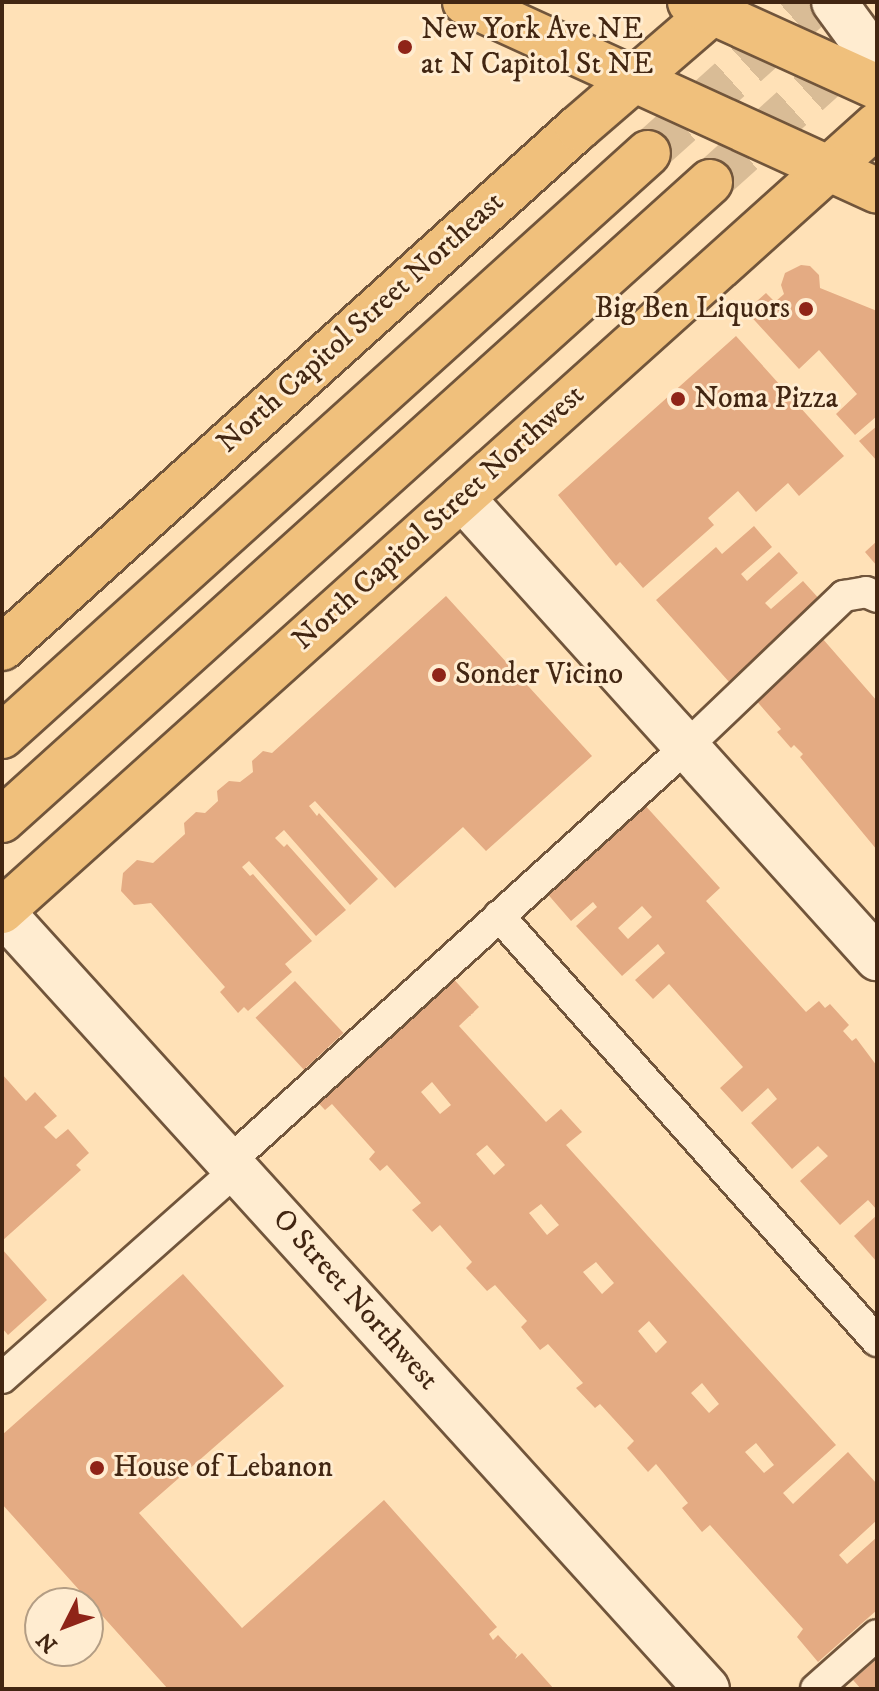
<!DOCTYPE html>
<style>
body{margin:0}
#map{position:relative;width:879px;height:1691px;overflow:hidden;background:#ffe1b7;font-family:"IM FELL DW Pica",serif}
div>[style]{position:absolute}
.building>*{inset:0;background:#e4ab83;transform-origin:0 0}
.primary-tunnel>*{height:44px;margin-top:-22px;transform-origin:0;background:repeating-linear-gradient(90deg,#d9bc96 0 44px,transparent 0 66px)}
.roads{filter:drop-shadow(2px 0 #71553b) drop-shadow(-2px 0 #71553b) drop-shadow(0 2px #71553b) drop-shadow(0 -2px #71553b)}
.service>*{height:30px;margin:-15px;padding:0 15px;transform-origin:15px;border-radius:15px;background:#ffecd0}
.minor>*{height:44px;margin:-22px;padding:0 22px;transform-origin:22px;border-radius:22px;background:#ffecd0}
.tertiary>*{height:44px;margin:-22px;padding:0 22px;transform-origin:22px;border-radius:22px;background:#ffecd0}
.primary>*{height:44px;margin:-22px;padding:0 22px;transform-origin:22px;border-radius:22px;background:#f0c07c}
.trunk>*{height:44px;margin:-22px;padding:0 22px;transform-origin:22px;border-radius:22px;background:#f0c07c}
.dots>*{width:22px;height:22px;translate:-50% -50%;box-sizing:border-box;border:4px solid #ffecd0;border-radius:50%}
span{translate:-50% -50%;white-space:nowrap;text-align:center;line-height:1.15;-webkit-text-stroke:6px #ffecd0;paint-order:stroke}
.poi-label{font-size:30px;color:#422612}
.left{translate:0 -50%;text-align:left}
.right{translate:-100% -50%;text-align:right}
.street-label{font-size:30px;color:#422612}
.frame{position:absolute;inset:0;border:4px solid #422612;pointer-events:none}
.north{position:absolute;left:24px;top:1587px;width:80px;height:80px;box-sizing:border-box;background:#ffecd0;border:2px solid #b39d84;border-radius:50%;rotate:228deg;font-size:22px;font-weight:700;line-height:32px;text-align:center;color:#422612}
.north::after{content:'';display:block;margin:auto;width:28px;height:36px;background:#8f2418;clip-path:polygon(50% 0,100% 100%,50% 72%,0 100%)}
</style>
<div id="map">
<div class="building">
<i style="clip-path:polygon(801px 265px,810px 266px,819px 275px,820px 288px,877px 311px,877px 416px,855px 435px,836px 414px,857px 394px,819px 350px,799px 369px,746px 311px,766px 293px,775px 302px,784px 294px,781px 285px,785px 273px)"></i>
<i style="clip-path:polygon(736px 336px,844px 456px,799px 496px,788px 483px,756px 512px,738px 491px,708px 518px,714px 525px,643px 588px,620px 562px,616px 566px,558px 495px)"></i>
<i style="clip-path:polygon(877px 426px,877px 461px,859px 441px)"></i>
<i style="clip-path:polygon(754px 526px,772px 547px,741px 574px,747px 581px,779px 552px,798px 573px,765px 603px,771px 609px,803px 581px,822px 602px,730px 683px,656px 600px,716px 547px,722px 554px)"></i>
<i style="clip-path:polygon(877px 541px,877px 566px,865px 552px)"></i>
<i style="clip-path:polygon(446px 596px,592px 756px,486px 851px,463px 827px,395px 888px,315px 801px,309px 806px,317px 816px,319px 813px,378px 879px,350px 905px,284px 830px,275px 838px,284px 847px,287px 844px,346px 910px,316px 936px,249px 861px,242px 867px,250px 876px,253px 874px,312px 941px,285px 964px,292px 972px,248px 1011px,244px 1007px,238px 1013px,220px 992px,225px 987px,151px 903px,134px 905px,121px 891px,123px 873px,137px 860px,153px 863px,185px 834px,184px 823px,196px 812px,205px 813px,218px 801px,217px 791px,229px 781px,240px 782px,253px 772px,252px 761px,263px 751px,272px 753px)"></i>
<i style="clip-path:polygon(822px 638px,877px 701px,877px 850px,800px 757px,803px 754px,794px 745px,791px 748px,777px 732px,781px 729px,754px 698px)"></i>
<i style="clip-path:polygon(evenodd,643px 803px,720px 888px,706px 901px,806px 1012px,819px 1001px,825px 1008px,830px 1004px,849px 1025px,843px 1031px,852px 1041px,856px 1038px,877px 1066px,877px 1210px,868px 1200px,840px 1225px,800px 1181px,828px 1156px,818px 1146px,792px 1169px,751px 1123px,777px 1099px,768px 1088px,742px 1112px,720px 1088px,743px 1067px,669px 984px,653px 999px,635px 980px,665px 953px,658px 944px,622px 976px,576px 926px,597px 907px,593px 902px,571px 921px,545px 891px,643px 803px,642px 906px,652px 917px,628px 939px,618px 928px,642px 906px)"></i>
<i style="clip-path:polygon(evenodd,450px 975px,479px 1007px,459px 1026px,546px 1122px,561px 1109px,582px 1132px,566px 1145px,836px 1445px,783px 1493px,793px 1504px,848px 1452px,877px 1484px,877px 1520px,839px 1555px,847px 1564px,877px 1537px,877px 1610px,818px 1662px,797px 1637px,803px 1629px,710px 1525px,702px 1532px,682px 1508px,688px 1503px,656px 1464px,648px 1472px,627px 1448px,634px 1441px,600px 1404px,595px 1408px,576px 1388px,583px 1383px,548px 1344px,540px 1350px,521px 1327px,527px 1321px,495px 1285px,487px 1291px,466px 1268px,472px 1262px,440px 1225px,432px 1232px,412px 1210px,421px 1203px,387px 1165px,380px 1171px,369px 1159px,375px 1152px,332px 1104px,325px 1110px,311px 1095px,450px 975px,432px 1082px,451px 1105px,440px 1114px,421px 1092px,432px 1082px,450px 975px,487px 1145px,505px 1165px,494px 1175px,476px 1154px,487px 1145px,450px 975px,541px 1204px,559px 1225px,547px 1235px,529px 1213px,541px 1204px,450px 975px,596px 1262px,614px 1283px,602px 1294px,583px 1272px,596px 1262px,450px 975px,649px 1321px,667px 1342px,656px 1353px,638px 1331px,649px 1321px,450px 975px,702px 1383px,719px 1404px,709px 1413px,691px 1393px,702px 1383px,450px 975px,756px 1443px,774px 1465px,764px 1473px,745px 1452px,756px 1443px)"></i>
<i style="left:295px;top:981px;width:71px;height:54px;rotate:47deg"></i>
<i style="clip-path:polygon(2px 1074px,26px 1101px,35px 1092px,57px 1116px,44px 1127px,56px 1139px,68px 1129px,89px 1153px,76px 1165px,81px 1170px,2px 1241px)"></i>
<i style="clip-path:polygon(877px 1215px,877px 1262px,854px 1236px)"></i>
<i style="clip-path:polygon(2px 1249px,47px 1300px,8px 1335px,2px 1328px)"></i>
<i style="clip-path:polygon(183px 1274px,284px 1386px,139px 1513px,242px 1628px,384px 1500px,497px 1627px,489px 1634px,493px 1640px,498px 1635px,517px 1655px,515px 1659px,522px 1653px,554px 1689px,168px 1689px,2px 1504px,2px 1435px)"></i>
<i style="clip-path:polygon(877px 1659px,877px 1689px,861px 1689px,853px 1680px)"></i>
</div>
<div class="primary-tunnel">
<i style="left:648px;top:153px;width:226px;rotate:-41.9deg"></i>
<i style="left:710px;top:182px;width:206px;rotate:-42deg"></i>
</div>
<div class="roads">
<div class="service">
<i style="left:499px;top:916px;width:569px;rotate:48.35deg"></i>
<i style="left:229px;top:1162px;width:617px;rotate:-42.24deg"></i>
<i style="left:686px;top:747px;width:219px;rotate:-43.7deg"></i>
<i style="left:844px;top:596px;width:22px;rotate:-10deg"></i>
<i style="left:866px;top:592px;width:12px;rotate:24deg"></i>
<i style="left:2px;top:1378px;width:313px;rotate:-41.6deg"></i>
<i style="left:816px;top:1689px;width:81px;rotate:-41.5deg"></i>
</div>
<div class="minor">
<i style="left:834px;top:2px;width:73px;rotate:53.9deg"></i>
<i style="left:462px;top:498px;width:620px;rotate:47.94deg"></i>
</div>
<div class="tertiary">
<i style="left:2px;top:912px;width:1049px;rotate:47.78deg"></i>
</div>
<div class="primary">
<i style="left:2px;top:648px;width:776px;rotate:-42.08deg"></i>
<i style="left:578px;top:128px;width:193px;rotate:-40.8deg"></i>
<i style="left:2px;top:736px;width:870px;rotate:-42.07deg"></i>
<i style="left:2px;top:820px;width:953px;rotate:-42.02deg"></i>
<i style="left:2px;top:911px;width:1176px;rotate:-41.93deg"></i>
</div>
<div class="trunk">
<i style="left:465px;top:2px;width:453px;rotate:24.6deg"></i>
<i style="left:690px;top:2px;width:205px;rotate:24.4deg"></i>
</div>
</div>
<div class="dots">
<i style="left:405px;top:47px;background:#8f2418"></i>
<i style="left:806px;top:309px;background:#8f2418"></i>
<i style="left:678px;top:399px;background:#8f2418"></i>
<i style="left:439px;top:675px;background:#8f2418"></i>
<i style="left:97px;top:1468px;background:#8f2418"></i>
</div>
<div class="poi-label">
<span class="left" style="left:421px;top:47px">New York Ave NE<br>at N Capitol St NE</span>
<span class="right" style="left:790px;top:309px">Big Ben Liquors</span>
<span class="left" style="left:694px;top:399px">Noma Pizza</span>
<span class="left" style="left:455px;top:675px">Sonder Vicino</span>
<span class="left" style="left:113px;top:1468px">House of Lebanon</span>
</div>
<div class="street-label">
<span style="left:361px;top:323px;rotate:-42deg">North Capitol Street Northeast</span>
<span style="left:439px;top:518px;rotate:-42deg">North Capitol Street Northwest</span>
<span style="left:355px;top:1300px;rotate:48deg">O Street Northwest</span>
</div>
<div class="frame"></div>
<div class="north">N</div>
</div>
